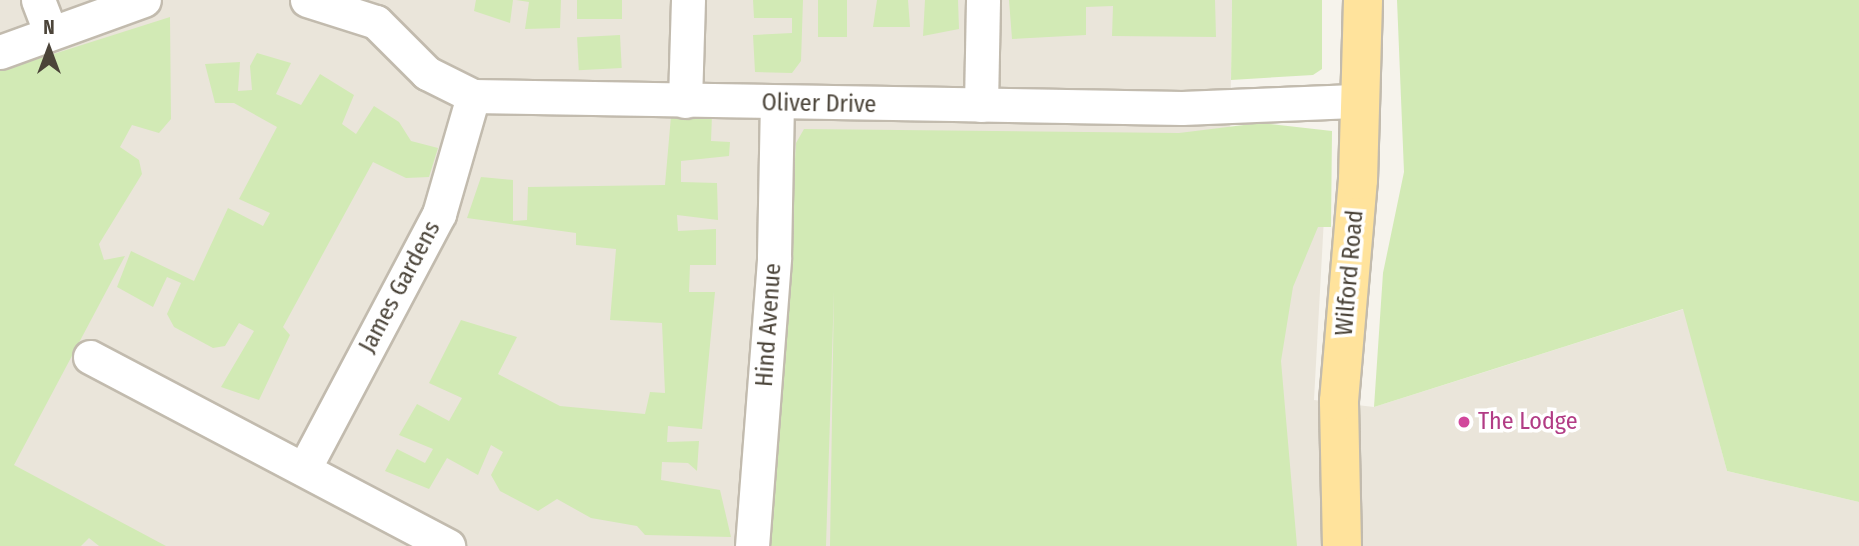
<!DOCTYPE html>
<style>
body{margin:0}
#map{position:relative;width:1859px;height:546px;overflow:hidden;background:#f6f3ec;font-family:"Fira Sans Condensed",sans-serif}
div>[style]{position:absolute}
.residential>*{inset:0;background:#eae5da}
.green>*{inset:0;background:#d2eab5;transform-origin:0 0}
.roads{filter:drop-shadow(2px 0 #c2bbae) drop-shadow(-2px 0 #c2bbae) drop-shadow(0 2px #c2bbae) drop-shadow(0 -2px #c2bbae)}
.minor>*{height:33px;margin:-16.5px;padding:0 16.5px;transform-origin:16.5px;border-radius:16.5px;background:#fff}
.major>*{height:38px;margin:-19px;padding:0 19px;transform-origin:19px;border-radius:19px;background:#ffe39c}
.dots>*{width:19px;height:19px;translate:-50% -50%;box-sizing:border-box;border:4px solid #fff;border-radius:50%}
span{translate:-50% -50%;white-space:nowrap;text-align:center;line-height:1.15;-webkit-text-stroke:7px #fff;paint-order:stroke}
.street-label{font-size:24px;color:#4b4439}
.hotel-label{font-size:24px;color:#b23c85}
.left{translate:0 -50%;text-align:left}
.north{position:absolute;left:14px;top:14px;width:70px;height:70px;-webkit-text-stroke:5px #fff;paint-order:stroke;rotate:0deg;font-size:19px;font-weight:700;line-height:28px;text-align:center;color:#4b4439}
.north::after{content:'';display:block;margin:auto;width:24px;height:32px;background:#4b4439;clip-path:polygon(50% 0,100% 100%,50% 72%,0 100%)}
</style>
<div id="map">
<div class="residential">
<i style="clip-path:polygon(0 0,1232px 0,1229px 212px,1324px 218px,1314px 400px,1374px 407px,1684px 309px,1727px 471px,1859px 502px,1859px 546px,0 546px)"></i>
</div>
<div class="green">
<i style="clip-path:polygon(476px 0,513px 0,510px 23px,474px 11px)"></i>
<i style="clip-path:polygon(516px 0,561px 0,560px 28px,525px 29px,529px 2px)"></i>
<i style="left:577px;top:0;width:45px;height:19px"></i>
<i style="clip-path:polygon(753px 0,803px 0,801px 61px,792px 73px,755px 72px,753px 35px,792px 33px,792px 18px,754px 18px)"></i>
<i style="left:818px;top:0;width:29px;height:37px"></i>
<i style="clip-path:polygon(877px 0,908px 0,910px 27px,873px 27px)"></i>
<i style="clip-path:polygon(925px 0,958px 0,959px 29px,923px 36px)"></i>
<i style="clip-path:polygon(1009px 0,1215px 0,1216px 37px,1112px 36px,1113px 6px,1086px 7px,1086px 35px,1012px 39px)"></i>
<i style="clip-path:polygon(1232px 0,1322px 0,1322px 69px,1313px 75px,1231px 80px)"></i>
<i style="clip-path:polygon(1397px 0,1859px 0,1859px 502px,1727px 471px,1683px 309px,1374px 407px,1383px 273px,1404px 172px)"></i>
<i style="clip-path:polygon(170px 17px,171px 119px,159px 133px,132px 125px,120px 147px,139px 160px,142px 174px,99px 244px,104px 260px,125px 256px,14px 465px,166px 546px,99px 546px,89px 538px,81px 546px,0 546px,0 71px)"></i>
<i style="left:620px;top:35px;width:33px;height:43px;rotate:87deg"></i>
<i style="clip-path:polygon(257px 53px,291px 63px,276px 94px,301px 105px,320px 74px,354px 95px,342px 124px,356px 134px,374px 106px,399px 122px,411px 141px,438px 148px,429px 177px,406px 178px,373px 162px,283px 327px,290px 335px,259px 400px,221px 387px,254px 331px,239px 323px,225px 346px,213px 348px,174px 327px,167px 314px,181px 283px,167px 277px,153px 307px,117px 287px,131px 251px,194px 281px,228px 208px,263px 226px,270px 213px,239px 199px,277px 127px,234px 103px,215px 103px,205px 64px,240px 62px,238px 91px,252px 90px,250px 66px)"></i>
<i style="clip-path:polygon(712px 115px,711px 141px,730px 142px,729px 156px,681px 161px,681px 182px,717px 183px,718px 220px,677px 215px,678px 231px,716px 229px,716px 265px,690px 265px,689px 292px,715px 292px,702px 429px,668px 426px,667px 442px,699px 441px,697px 471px,688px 463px,662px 462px,661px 480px,720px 490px,731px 537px,645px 535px,637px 526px,591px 518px,557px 499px,538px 511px,500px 491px,491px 475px,503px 452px,491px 445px,478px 475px,447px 458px,429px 489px,385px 471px,397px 449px,425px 463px,433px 449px,399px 435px,417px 404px,449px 421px,462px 398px,429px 383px,461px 320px,517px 337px,498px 374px,560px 406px,645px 414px,650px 392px,665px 393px,662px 323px,610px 320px,616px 249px,576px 245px,576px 233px,467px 218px,481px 177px,513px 180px,513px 221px,527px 220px,528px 187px,665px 185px,671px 116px)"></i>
<i style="clip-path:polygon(1260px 123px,1332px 131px,1331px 227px,1318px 227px,1293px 287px,1281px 361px,1297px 546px,830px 546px,834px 290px,826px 546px,770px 546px,796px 143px,804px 129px,1179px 133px)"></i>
</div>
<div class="roads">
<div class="minor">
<i style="left:38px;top:0;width:34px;rotate:69deg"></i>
<i style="left:307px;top:0;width:72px;rotate:17.7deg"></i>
<i style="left:376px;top:22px;width:72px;rotate:45deg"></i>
<i style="left:427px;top:73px;width:51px;rotate:26.6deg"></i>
<i style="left:473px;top:96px;width:709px;rotate:0.97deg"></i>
<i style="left:1182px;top:108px;width:178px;rotate:-2.3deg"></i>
<i style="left:0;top:52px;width:153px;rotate:-19.9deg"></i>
<i style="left:685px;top:101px;width:101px;rotate:-88.3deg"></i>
<i style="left:981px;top:105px;width:105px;rotate:-88.9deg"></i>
<i style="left:90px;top:357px;width:405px;rotate:27.8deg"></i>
<i style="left:304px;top:469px;width:289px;rotate:-62.1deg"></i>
<i style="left:439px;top:214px;width:123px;rotate:-73.9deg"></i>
<i style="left:752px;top:546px;width:290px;rotate:-85.6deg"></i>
<i style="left:774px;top:257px;width:154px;rotate:-88.9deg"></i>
</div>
<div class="major">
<i style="left:1342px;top:546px;width:145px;rotate:-91.2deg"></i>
<i style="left:1339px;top:401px;width:222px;rotate:-85.1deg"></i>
<i style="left:1358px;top:180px;width:180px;rotate:-88.4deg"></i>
</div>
</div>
<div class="dots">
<i style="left:1464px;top:422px;background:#d1479c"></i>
</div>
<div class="street-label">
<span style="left:819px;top:104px;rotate:1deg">Oliver Drive</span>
<span style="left:1350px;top:273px;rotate:-85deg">Wilford Road</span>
<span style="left:400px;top:287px;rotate:-62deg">James Gardens</span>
<span style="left:769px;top:325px;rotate:-86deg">Hind Avenue</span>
</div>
<div class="hotel-label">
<span class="left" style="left:1478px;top:422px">The Lodge</span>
</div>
<div class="north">N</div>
</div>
